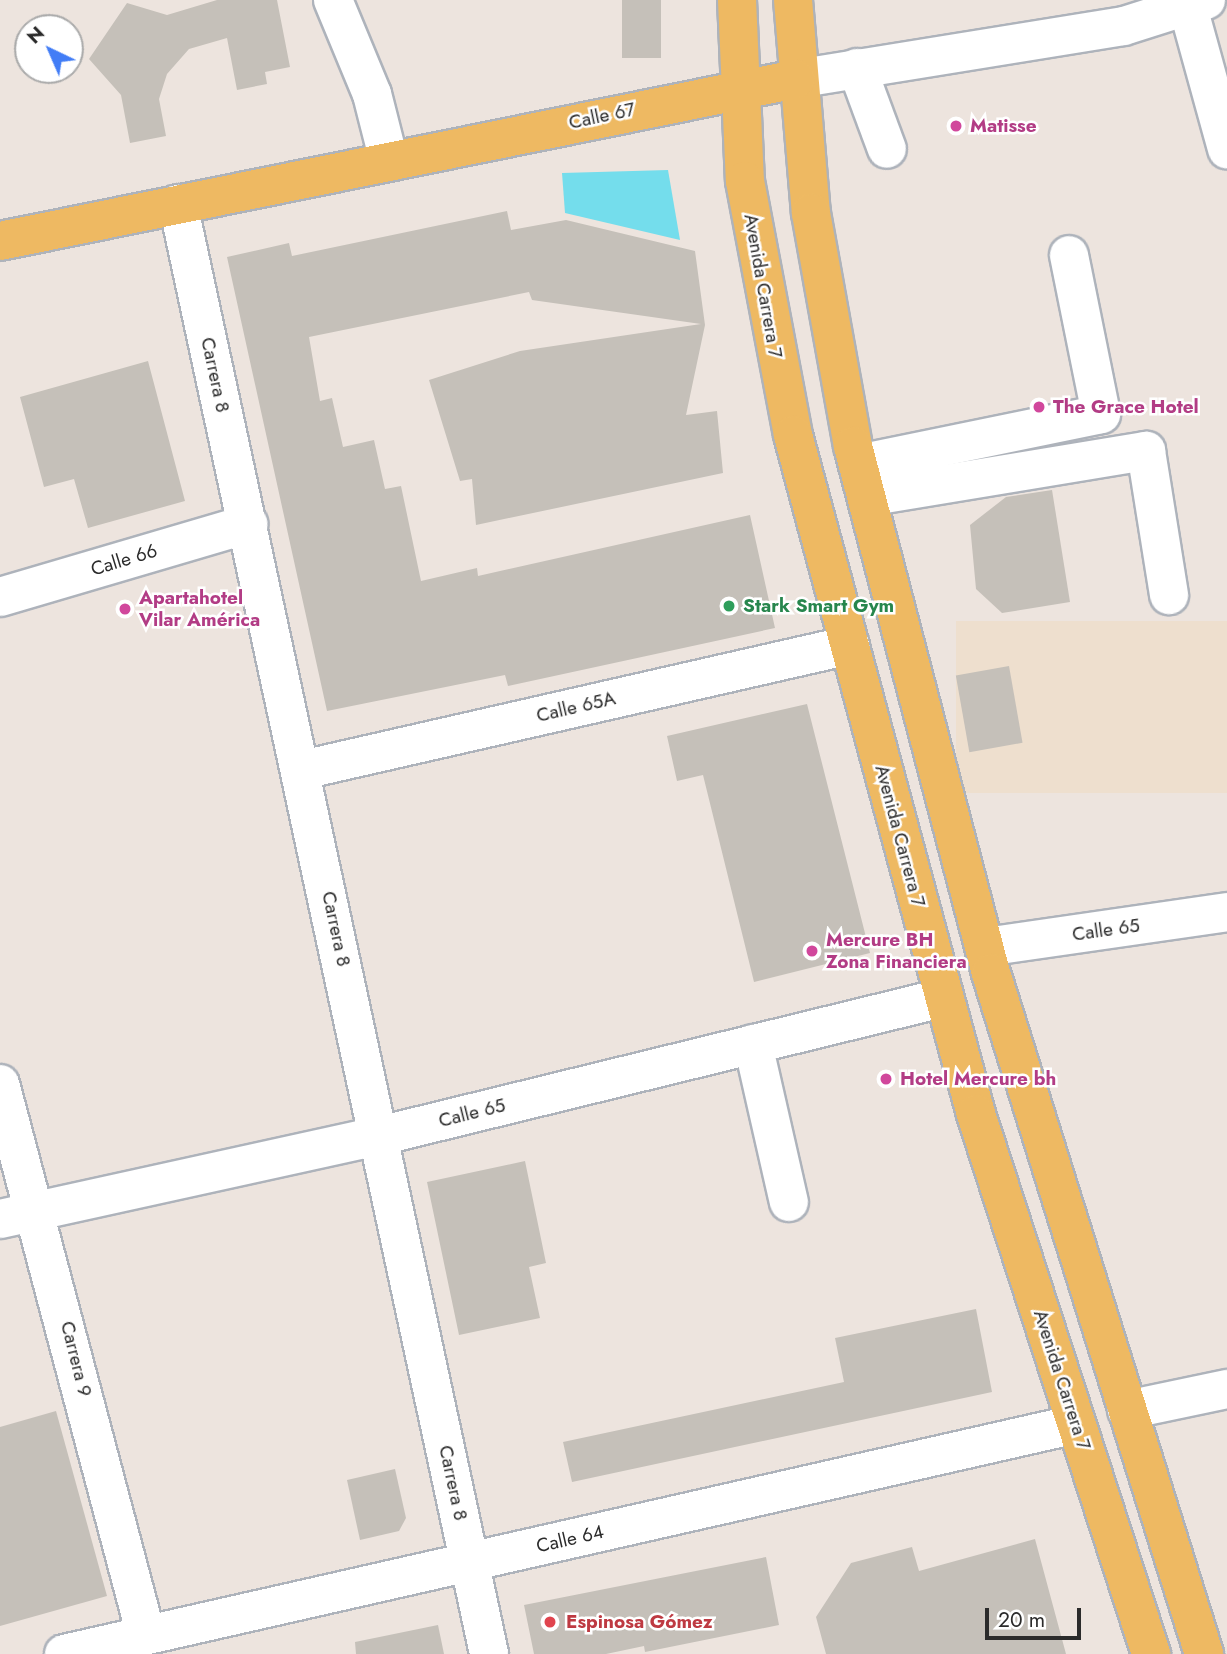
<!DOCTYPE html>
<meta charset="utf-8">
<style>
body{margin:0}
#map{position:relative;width:1227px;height:1654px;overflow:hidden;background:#ede4de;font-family:Jost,sans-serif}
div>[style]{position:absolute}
.education>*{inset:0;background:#eedfce;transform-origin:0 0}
.water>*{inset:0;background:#74ddec}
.building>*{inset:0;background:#c5c0b9;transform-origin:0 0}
.roads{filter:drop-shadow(2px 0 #aeb3bb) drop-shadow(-2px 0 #aeb3bb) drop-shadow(0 2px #aeb3bb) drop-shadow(0 -2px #aeb3bb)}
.minor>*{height:38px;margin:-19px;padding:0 19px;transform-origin:19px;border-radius:19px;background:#fff}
.major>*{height:38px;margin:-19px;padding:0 19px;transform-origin:19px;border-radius:19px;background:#eeb962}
.dots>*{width:19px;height:19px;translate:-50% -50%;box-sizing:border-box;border:4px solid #fff;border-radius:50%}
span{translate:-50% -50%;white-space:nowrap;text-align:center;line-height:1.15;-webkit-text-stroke:5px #fff;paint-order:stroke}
.street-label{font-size:19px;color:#2b2b2b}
.hotel-label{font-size:19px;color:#b23c85;font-weight:700}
.left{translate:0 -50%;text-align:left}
.leisure-label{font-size:19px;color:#27864d;font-weight:700}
.health-label{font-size:19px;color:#be3a42;font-weight:700}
.north{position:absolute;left:14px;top:14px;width:70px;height:70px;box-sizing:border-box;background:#fff;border:2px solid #aaa;border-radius:50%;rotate:316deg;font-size:19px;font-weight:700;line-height:28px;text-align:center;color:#2b2b2b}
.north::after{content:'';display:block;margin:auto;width:24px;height:32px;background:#427df6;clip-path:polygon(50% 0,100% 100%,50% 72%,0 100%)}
.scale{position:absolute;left:985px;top:1608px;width:96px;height:32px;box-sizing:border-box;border:4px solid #2b2b2b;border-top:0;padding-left:9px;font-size:21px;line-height:24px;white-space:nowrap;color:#2b2b2b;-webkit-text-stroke:5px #fff;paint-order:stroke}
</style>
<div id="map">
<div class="education">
<i style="left:1227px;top:621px;width:172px;height:271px;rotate:90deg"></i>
</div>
<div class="water">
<i style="clip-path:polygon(668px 170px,680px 240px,565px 213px,562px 173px)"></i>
</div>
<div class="building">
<i style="clip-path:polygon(217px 0,277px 0,290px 67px,265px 72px,267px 84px,237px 90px,227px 38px,189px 49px,167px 74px,159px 99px,166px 136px,130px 143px,121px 95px,89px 59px,127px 3px,167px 15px)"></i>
<i style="left:622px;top:0;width:39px;height:58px"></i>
<i style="clip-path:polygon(507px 211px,511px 230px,566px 220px,695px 251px,705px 325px,686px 415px,717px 411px,723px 473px,476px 525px,472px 479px,460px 481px,429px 380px,520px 351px,701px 324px,532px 300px,529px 292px,309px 337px,320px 401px,332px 398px,343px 447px,374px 440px,385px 489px,401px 486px,421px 581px,477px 568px,478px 576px,750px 515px,775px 628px,508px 686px,505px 675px,327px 711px,227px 257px,289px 243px,292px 256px)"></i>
<i style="clip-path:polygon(148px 361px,185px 501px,88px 528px,74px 479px,44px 487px,20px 397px)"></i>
<i style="clip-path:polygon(1052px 490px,1070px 602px,1002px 613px,976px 589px,970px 525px,1006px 497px)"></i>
<i style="left:1009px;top:666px;width:78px;height:54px;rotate:80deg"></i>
<i style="clip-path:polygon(807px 704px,870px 953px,754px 982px,703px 775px,677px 781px,667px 736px)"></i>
<i style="clip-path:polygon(525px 1161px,546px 1263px,529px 1267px,540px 1318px,459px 1335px,427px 1182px)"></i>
<i style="clip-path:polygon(976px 1309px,992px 1392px,572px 1482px,563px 1442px,844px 1382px,835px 1338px)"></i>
<i style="clip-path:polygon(56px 1411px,107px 1596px,0 1626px,0 1427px)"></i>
<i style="clip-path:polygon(395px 1469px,406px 1518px,399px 1531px,360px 1540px,347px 1480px)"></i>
<i style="clip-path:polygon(1035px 1539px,1066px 1654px,826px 1654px,816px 1617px,851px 1563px,912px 1547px,919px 1571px)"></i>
<i style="clip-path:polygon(766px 1557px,779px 1625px,645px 1652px,644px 1646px,606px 1654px,534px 1654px,524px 1605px)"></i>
<i style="clip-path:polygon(438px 1625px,444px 1654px,356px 1654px,355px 1642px)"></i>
</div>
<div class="roads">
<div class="minor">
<i style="left:333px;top:0;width:102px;rotate:67.5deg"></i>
<i style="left:372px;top:94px;width:69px;rotate:75.8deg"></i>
<i style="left:1186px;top:0;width:155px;rotate:74.6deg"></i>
<i style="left:857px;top:68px;width:86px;rotate:69.7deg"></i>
<i style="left:796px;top:79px;width:332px;rotate:-9.2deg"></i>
<i style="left:1124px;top:26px;width:86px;rotate:-17.6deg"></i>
<i style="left:178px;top:204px;width:1483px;rotate:77.89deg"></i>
<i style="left:858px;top:464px;width:248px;rotate:-11.6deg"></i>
<i style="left:1101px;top:414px;width:162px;rotate:-101.4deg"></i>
<i style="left:867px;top:497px;width:283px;rotate:-9.4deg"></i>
<i style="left:1146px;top:451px;width:146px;rotate:80.9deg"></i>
<i style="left:0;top:597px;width:259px;rotate:-16.4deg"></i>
<i style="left:302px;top:770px;width:562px;rotate:-12.85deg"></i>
<i style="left:985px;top:947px;width:245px;rotate:-8.2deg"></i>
<i style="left:753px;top:1044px;width:162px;rotate:77.2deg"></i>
<i style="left:0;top:1084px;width:570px;rotate:75.16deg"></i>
<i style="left:0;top:1219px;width:388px;rotate:-12.4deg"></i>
<i style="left:379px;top:1136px;width:580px;rotate:-13.77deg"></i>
<i style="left:1127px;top:1410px;width:102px;rotate:-11.9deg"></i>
<i style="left:64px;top:1654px;width:1038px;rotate:-12.8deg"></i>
</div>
<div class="major">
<i style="left:737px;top:0;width:181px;rotate:87.5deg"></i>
<i style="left:745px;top:181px;width:258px;rotate:79.3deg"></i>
<i style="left:793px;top:435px;width:703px;rotate:74.92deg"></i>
<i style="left:976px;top:1114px;width:568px;rotate:72.04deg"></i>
<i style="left:793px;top:0;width:214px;rotate:85.2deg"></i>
<i style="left:811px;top:213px;width:237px;rotate:79.8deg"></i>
<i style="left:853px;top:446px;width:545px;rotate:75.33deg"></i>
<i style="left:991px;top:973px;width:714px;rotate:72.63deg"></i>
<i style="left:0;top:241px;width:812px;rotate:-11.5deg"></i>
</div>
</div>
<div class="dots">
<i style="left:956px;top:126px;background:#d1479c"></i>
<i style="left:1039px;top:407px;background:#d1479c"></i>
<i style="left:729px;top:606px;background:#2e9e5b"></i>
<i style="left:125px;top:609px;background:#d1479c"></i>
<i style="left:812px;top:951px;background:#d1479c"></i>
<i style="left:886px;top:1079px;background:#d1479c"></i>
<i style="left:550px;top:1622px;background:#e0444e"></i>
</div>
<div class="street-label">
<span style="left:602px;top:116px;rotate:-12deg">Calle 67</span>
<span style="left:763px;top:286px;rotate:80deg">Avenida Carrera 7</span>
<span style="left:215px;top:375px;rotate:78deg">Carrera 8</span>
<span style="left:124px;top:560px;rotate:-17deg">Calle 66</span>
<span style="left:576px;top:707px;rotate:-13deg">Calle 65A</span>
<span style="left:900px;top:836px;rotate:75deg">Avenida Carrera 7</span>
<span style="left:336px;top:929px;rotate:78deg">Carrera 8</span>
<span style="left:1106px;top:930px;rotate:-8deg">Calle 65</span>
<span style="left:472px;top:1113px;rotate:-14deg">Calle 65</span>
<span style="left:76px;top:1359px;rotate:76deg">Carrera 9</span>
<span style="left:1062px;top:1380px;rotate:72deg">Avenida Carrera 7</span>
<span style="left:453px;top:1483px;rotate:78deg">Carrera 8</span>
<span style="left:570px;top:1539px;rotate:-13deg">Calle 64</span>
</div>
<div class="hotel-label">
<span class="left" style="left:970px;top:126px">Matisse</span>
<span class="left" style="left:1053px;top:407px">The Grace Hotel</span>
<span class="left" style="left:139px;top:609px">Apartahotel<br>Vilar América</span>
<span class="left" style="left:826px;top:951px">Mercure BH<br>Zona Financiera</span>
<span class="left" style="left:900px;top:1079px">Hotel Mercure bh</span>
</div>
<div class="leisure-label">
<span class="left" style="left:743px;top:606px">Stark Smart Gym</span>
</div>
<div class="health-label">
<span class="left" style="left:566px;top:1622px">Espinosa Gómez</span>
</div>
<div class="north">N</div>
<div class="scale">20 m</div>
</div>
